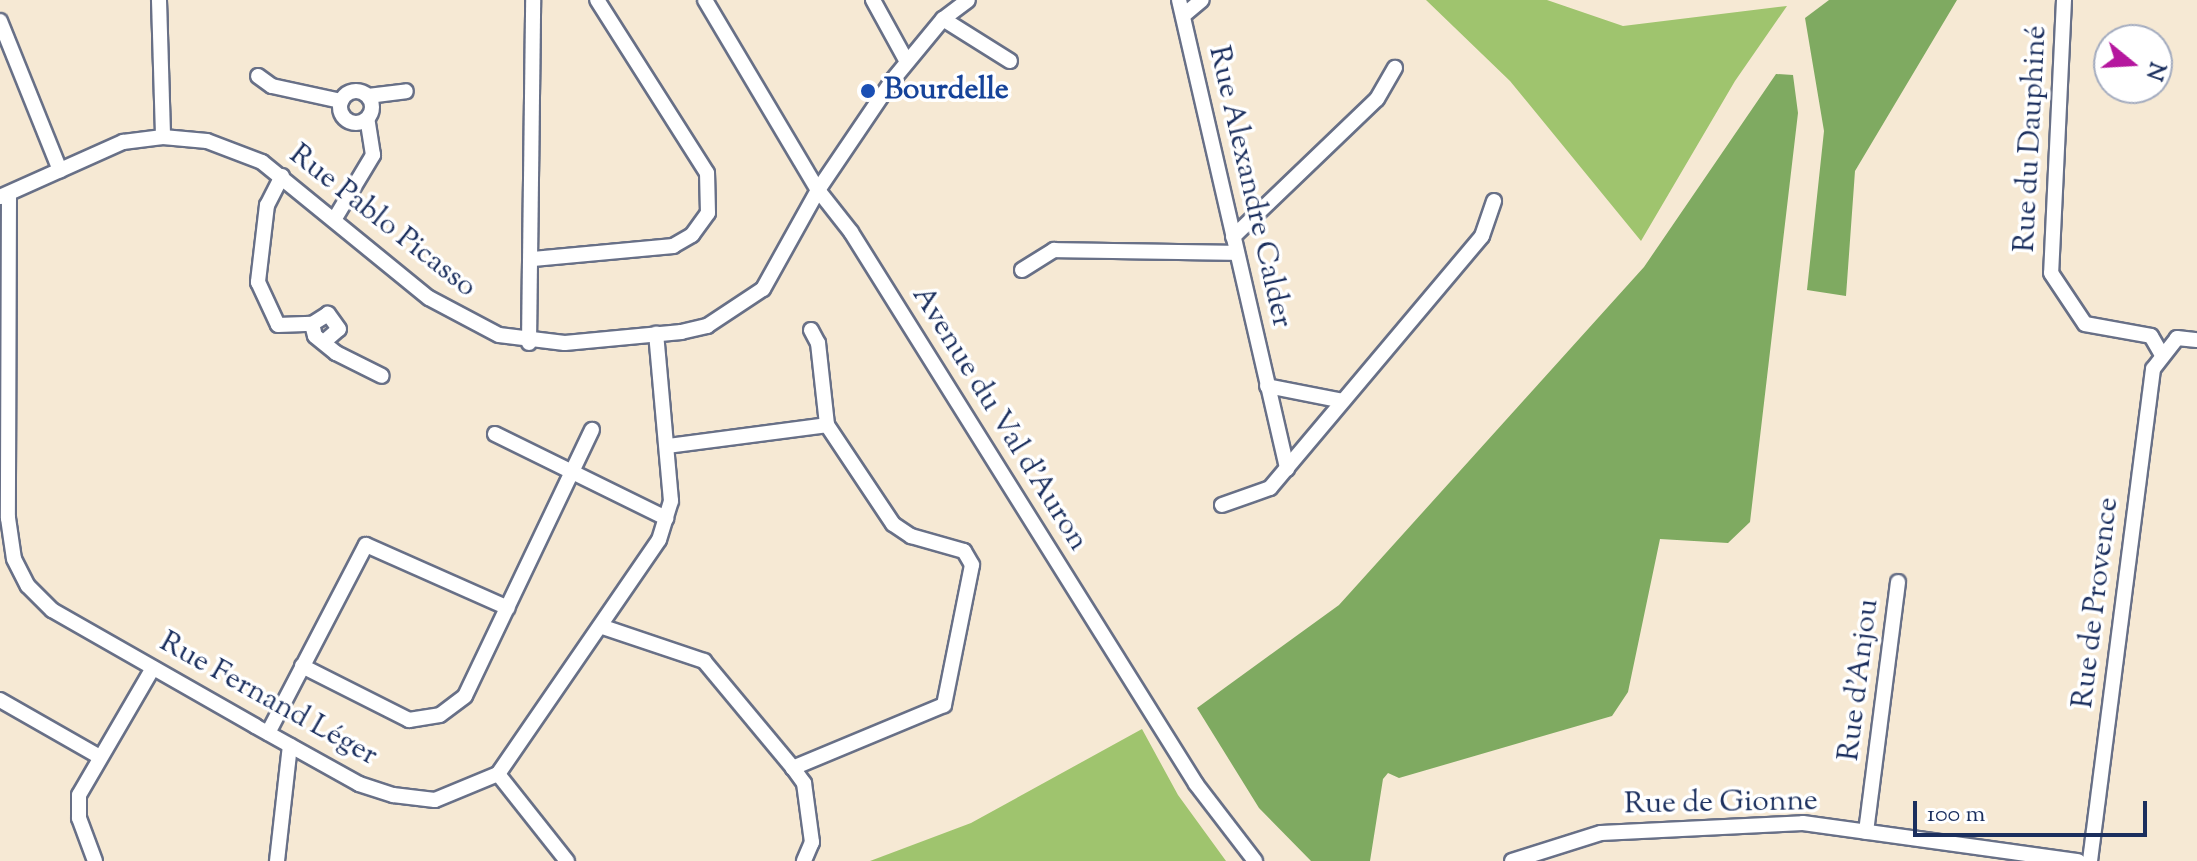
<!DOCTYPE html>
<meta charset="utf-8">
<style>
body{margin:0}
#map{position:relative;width:2197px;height:861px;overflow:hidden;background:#f6e9d4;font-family:"Sorts Mill Goudy",serif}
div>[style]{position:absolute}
.green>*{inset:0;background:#9fc46e}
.forest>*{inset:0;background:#7faa61}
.roads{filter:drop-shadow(2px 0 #687087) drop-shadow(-2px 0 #687087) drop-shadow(0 2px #687087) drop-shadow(0 -2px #687087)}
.minor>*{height:14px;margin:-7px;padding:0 7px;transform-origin:7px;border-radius:7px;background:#fff}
.minor>.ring{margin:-7px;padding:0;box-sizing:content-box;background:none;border:14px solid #fff;border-radius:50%}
.dots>*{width:22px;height:22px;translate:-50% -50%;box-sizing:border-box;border:4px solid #fff;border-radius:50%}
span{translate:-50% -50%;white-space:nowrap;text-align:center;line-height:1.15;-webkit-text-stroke:7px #fff;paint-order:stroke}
.transit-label{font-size:30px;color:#164399;font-weight:700}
.left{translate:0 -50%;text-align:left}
.street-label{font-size:30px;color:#1b2f5e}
.north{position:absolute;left:2093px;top:24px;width:80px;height:80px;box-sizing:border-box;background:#fff;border:2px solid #a4acbf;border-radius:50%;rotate:108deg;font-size:22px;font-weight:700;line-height:32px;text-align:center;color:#1b2f5e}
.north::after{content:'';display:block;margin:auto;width:28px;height:36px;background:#b5179e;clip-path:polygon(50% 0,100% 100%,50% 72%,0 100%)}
.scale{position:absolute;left:1913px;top:801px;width:234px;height:36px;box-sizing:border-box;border:4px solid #1b2f5e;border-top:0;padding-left:10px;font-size:24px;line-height:28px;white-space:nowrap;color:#1b2f5e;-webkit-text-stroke:6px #fff;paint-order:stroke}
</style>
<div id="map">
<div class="green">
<i style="clip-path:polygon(1426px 0,1547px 0,1623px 26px,1787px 6px,1735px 81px,1641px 241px,1510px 81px)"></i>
<i style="clip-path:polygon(1142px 729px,1178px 795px,1226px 861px,870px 861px,971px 823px)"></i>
</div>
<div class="forest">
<i style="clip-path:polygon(1829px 0,1957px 0,1855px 171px,1846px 296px,1807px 290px,1824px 131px,1805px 18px)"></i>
<i style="clip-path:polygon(1776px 74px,1793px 75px,1798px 113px,1750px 522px,1728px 543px,1660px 539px,1628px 692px,1612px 716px,1399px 778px,1388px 773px,1383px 779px,1370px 861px,1311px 861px,1259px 808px,1197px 708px,1339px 605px,1644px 267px)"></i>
</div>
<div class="roads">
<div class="minor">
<i style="left:159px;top:0;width:137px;rotate:88.3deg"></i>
<i style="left:705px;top:0;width:221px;rotate:59.3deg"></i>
<i style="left:818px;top:190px;width:53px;rotate:51.8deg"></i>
<i style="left:851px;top:232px;width:651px;rotate:57.99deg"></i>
<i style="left:1196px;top:784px;width:97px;rotate:52.5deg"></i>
<i style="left:873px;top:0;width:68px;rotate:61.2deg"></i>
<i style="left:1179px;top:0;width:481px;rotate:77deg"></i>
<i style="left:2064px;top:0;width:273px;rotate:92.7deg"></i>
<i style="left:2051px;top:273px;width:61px;rotate:56.3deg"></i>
<i style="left:2085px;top:324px;width:67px;rotate:10.3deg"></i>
<i style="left:2151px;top:336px;width:22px;rotate:60deg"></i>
<i style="left:1184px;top:15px;width:23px;rotate:-40deg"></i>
<i style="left:943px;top:19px;width:79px;rotate:32.1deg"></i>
<i style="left:0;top:21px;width:161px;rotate:68.1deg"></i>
<i style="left:258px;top:76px;width:17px;rotate:36deg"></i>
<i style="left:272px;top:86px;width:71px;rotate:12.3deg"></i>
<i class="ring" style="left:340px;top:91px;width:18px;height:18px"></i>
<i style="left:368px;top:96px;width:38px;rotate:-7deg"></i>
<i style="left:282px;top:176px;width:33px;rotate:117deg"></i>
<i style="left:267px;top:205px;width:78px;rotate:96.7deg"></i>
<i style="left:258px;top:282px;width:47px;rotate:65.1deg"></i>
<i style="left:278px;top:325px;width:34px;rotate:-2deg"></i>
<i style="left:9px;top:194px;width:324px;rotate:90.2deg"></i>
<i style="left:8px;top:518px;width:41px;rotate:81.7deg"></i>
<i style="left:14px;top:559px;width:30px;rotate:63deg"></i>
<i style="left:28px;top:586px;width:34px;rotate:45deg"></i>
<i style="left:52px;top:610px;width:234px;rotate:29.7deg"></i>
<i style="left:255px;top:726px;width:119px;rotate:29.1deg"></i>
<i style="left:359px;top:784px;width:36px;rotate:18deg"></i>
<i style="left:393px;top:795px;width:42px;rotate:6.8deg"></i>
<i style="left:435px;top:800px;width:68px;rotate:-22.4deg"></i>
<i style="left:498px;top:774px;width:284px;rotate:-55.5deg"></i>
<i style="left:659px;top:540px;width:41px;rotate:-72.9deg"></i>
<i style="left:671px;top:501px;width:168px;rotate:-95.1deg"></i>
<i style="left:0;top:197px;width:135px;rotate:-24.1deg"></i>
<i style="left:123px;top:142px;width:40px;rotate:-7.1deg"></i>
<i style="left:163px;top:137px;width:44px;rotate:5.2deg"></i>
<i style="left:207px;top:141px;width:59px;rotate:20.9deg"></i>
<i style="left:262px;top:162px;width:215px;rotate:39.2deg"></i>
<i style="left:429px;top:298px;width:79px;rotate:27.9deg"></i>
<i style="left:499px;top:335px;width:66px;rotate:6.9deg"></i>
<i style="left:565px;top:343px;width:117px;rotate:-5.4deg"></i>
<i style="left:681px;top:332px;width:27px;rotate:-13deg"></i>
<i style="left:707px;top:326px;width:67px;rotate:-33.5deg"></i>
<i style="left:763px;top:289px;width:113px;rotate:-60.9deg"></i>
<i style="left:818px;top:190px;width:130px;rotate:-55.9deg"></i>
<i style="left:891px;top:82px;width:82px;rotate:-50.5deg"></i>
<i style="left:943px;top:19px;width:31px;rotate:-37deg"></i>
<i style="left:334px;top:220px;width:76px;rotate:-59deg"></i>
<i style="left:373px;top:155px;width:36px;rotate:-99deg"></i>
<i style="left:1233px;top:237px;width:199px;rotate:-43.8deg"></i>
<i style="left:1377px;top:99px;width:36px;rotate:-60deg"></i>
<i style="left:533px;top:259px;width:141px;rotate:-5.3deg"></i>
<i style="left:673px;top:246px;width:22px;rotate:-30deg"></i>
<i style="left:692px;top:235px;width:27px;rotate:-54deg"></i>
<i style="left:708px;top:213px;width:40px;rotate:-91.4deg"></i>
<i style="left:707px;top:173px;width:205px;rotate:-122.4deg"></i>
<i style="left:1022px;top:270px;width:38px;rotate:-32deg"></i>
<i style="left:1054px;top:250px;width:183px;rotate:0.9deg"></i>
<i style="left:811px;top:330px;width:15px;rotate:62deg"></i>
<i style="left:818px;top:343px;width:82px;rotate:83.7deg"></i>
<i style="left:325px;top:341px;width:18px;rotate:-41deg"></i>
<i style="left:339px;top:329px;width:19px;rotate:-126deg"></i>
<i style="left:328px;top:314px;width:19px;rotate:148deg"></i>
<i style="left:312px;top:324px;width:12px;rotate:76deg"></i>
<i style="left:315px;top:336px;width:27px;rotate:39deg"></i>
<i style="left:336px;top:353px;width:51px;rotate:26.6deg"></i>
<i style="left:529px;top:343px;width:343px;rotate:-89.3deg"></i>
<i style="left:1267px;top:386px;width:77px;rotate:11.2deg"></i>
<i style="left:495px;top:434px;width:191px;rotate:26.2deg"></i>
<i style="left:668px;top:446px;width:160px;rotate:-7.5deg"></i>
<i style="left:827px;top:425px;width:119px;rotate:56.3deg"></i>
<i style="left:893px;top:524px;width:22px;rotate:34deg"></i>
<i style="left:911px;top:536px;width:55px;rotate:15.8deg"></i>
<i style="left:964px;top:551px;width:16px;rotate:60deg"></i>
<i style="left:972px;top:565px;width:143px;rotate:101.3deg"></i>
<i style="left:944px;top:705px;width:164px;rotate:157.4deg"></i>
<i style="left:793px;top:768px;width:19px;rotate:54deg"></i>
<i style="left:804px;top:783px;width:60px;rotate:82.3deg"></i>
<i style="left:812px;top:842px;width:21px;rotate:113deg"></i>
<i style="left:1222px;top:505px;width:51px;rotate:-19.5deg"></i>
<i style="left:1270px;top:488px;width:329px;rotate:-49.9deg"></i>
<i style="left:1482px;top:236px;width:37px;rotate:-71deg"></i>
<i style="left:603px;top:627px;width:107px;rotate:18.6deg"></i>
<i style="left:704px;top:661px;width:139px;rotate:50.2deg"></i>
<i style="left:302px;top:666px;width:120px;rotate:26.8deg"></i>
<i style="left:409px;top:720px;width:31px;rotate:-9deg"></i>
<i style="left:440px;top:715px;width:31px;rotate:-37deg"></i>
<i style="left:465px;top:696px;width:295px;rotate:-64.5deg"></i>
<i style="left:0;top:700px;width:115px;rotate:29.7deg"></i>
<i style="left:268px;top:733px;width:212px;rotate:-62.5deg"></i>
<i style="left:366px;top:545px;width:155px;rotate:23.9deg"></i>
<i style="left:498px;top:774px;width:111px;rotate:51.6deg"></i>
<i style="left:1866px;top:832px;width:252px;rotate:-82.7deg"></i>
<i style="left:95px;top:861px;width:46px;rotate:-110.4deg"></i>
<i style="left:79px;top:818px;width:23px;rotate:-90deg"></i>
<i style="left:79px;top:795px;width:147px;rotate:-59.8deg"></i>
<i style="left:277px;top:861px;width:116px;rotate:-83.6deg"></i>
<i style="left:1512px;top:861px;width:93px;rotate:-17.5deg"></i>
<i style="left:1601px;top:833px;width:202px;rotate:-2.8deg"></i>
<i style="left:1803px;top:823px;width:278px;rotate:7.9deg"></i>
<i style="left:2090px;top:861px;width:496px;rotate:-82.7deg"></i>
<i style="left:2153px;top:369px;width:39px;rotate:-52deg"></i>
<i style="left:2177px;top:338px;width:20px;rotate:6deg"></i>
</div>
</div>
<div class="dots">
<i style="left:868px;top:91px;background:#1a4fb4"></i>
</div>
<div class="transit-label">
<span class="left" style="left:884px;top:91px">Bourdelle</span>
</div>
<div class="street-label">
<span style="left:2032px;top:139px;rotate:-87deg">Rue du Dauphiné</span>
<span style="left:1249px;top:187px;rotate:77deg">Rue Alexandre Calder</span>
<span style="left:382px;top:222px;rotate:38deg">Rue Pablo Picasso</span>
<span style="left:999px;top:419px;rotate:58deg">Avenue du Val d'Auron</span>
<span style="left:2097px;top:603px;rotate:-83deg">Rue de Provence</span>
<span style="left:1860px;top:680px;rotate:-83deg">Rue d'Anjou</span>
<span style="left:268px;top:700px;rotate:29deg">Rue Fernand Léger</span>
<span style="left:1721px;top:804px;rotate:-1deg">Rue de Gionne</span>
</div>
<div class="north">N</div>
<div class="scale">100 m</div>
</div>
